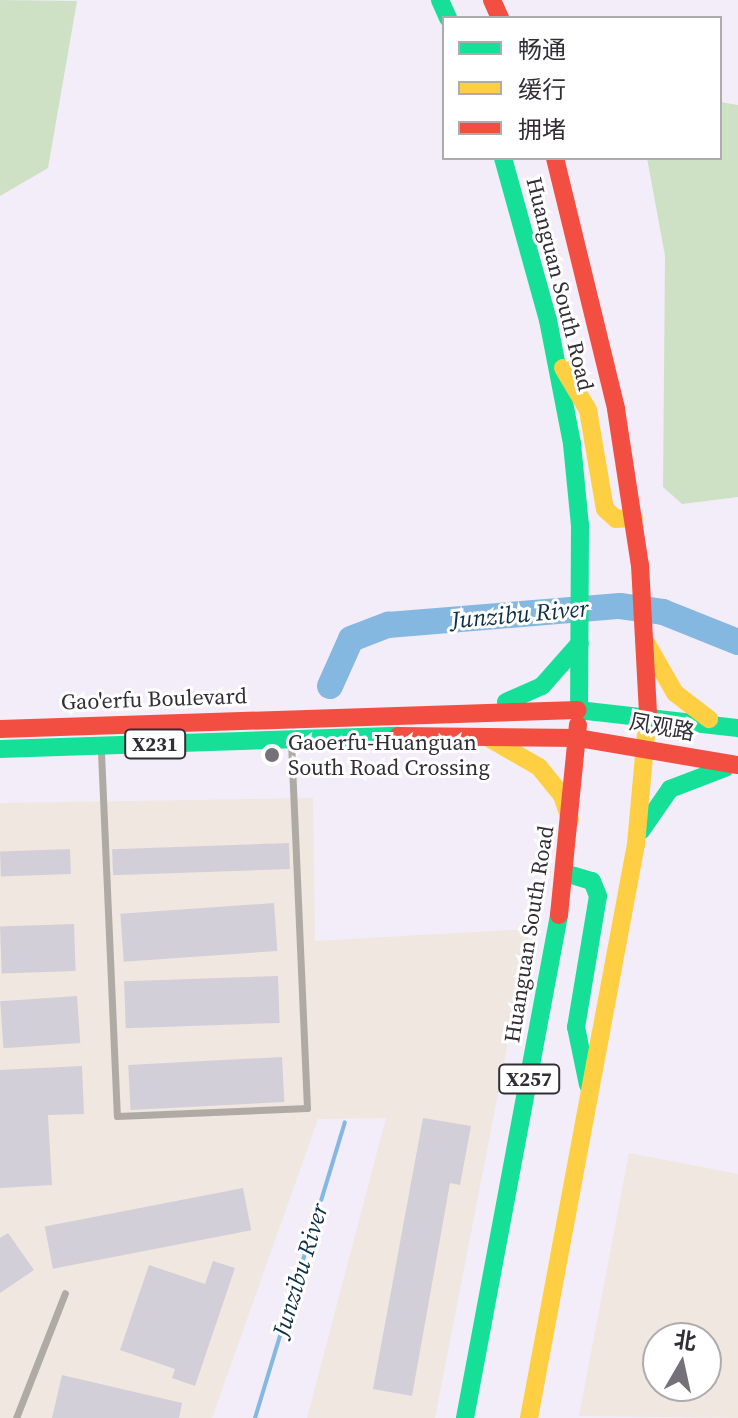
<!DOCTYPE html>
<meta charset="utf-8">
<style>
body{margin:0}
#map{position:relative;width:738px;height:1418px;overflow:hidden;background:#f2edf8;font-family:"Source Serif 4","Noto Sans SC",serif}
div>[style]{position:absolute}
.industrial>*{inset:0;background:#efe7e0}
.green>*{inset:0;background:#cfe1c4}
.stream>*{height:4px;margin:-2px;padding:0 2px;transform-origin:2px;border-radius:2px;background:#84b8e0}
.river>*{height:26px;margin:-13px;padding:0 13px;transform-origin:13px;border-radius:13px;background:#84b8e0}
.building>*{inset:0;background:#d3cfd8;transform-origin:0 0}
.lane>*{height:7px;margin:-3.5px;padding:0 3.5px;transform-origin:3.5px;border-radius:3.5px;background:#b0aaa5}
.fast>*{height:18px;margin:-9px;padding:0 9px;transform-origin:9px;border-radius:9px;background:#16e098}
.slow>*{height:18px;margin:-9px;padding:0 9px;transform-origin:9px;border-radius:9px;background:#ffcf43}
.jam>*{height:18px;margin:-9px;padding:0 9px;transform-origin:9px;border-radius:9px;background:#f24e42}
.dots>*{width:22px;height:22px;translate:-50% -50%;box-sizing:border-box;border:4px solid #fff;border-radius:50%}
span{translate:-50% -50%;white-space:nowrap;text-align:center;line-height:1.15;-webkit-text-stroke:6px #fff;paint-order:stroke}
.shield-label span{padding:2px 6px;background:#fff;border:2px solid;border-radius:6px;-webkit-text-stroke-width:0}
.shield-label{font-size:20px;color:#312e35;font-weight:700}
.street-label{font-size:22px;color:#312e35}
.poi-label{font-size:22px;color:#312e35}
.left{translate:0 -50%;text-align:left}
.water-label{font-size:24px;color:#0e3046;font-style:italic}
.legend{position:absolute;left:442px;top:16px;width:280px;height:144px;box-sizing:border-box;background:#fff;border:2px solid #adabae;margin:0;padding:10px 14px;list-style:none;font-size:24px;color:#312e35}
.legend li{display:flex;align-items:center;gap:16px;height:40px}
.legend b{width:40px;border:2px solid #adabae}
.north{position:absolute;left:642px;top:1322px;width:80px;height:80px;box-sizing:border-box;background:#fff;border:2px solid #adabae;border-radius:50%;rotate:9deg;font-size:22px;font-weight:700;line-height:32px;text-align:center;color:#312e35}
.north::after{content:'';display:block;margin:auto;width:28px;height:36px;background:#757179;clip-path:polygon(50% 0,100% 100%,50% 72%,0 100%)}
</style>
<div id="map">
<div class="industrial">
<i style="clip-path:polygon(313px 798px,315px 941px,530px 929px,435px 1418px,307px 1418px,386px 1118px,318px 1119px,212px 1418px,0 1418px,0 803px)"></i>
<i style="clip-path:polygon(evenodd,629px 1153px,738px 1174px,738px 1418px,579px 1416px,629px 1153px,706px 1338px,706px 1386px,658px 1386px,658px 1338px,706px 1338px)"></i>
</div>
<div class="green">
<i style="clip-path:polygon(0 0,77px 1px,48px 168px,0 196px)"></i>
<i style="clip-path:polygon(720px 102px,738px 105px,738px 497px,682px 504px,663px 487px,665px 256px,647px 158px,720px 158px)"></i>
</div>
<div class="stream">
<i style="left:255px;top:1418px;width:309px;rotate:-73.1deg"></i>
</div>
<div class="river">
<i style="left:330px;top:686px;width:51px;rotate:-65.9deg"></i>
<i style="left:351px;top:639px;width:40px;rotate:-21deg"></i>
<i style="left:388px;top:625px;width:233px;rotate:-4.7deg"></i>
<i style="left:620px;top:606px;width:43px;rotate:7.9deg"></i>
<i style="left:663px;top:612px;width:81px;rotate:21.8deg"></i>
</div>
<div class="building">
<i style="left:289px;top:843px;width:26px;height:177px;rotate:88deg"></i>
<i style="left:70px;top:849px;width:25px;height:70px;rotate:88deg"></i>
<i style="left:274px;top:903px;width:48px;height:154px;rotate:86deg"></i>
<i style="left:74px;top:924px;width:47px;height:74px;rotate:88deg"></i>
<i style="left:278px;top:976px;width:47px;height:154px;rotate:88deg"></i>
<i style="left:77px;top:996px;width:47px;height:77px;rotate:86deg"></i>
<i style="left:282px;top:1057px;width:45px;height:154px;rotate:87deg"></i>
<i style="clip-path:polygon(82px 1066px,84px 1114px,48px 1115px,52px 1185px,0 1188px,0 1070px)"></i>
<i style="clip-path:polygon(423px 1118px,471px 1126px,460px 1185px,450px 1183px,412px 1396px,373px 1389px)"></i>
<i style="left:243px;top:1188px;width:43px;height:202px;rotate:79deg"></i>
<i style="clip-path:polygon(8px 1233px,34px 1270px,0 1293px,0 1238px)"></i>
<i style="clip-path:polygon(213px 1261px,235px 1268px,195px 1386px,172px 1378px,175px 1369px,120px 1350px,149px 1265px,205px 1284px)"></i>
<i style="clip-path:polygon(62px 1375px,182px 1403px,179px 1418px,52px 1418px)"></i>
</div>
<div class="lane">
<i style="left:101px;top:752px;width:364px;rotate:87.5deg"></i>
<i style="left:117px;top:1116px;width:190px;rotate:-2.4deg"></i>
<i style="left:307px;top:1108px;width:364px;rotate:-92.5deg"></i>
<i style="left:16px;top:1418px;width:134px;rotate:-68.6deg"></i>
</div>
<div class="fast">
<i style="left:440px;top:0;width:20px;rotate:66deg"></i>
<i style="left:503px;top:158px;width:168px;rotate:74.5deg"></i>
<i style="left:548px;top:320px;width:126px;rotate:79deg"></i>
<i style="left:572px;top:444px;width:81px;rotate:84.4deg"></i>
<i style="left:580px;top:525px;width:182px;rotate:90.3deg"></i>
<i style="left:506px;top:702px;width:39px;rotate:-24deg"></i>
<i style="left:542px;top:686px;width:57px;rotate:-48.5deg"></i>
<i style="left:578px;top:710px;width:161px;rotate:6.4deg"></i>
<i style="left:0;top:749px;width:398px;rotate:-1.9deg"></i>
<i style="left:641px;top:831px;width:51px;rotate:-55.4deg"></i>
<i style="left:670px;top:789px;width:59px;rotate:-20.9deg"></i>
<i style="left:565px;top:873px;width:28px;rotate:17deg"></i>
<i style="left:592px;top:881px;width:16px;rotate:68deg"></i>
<i style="left:598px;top:896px;width:133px;rotate:99.5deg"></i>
<i style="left:576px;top:1027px;width:59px;rotate:78.3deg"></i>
<i style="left:465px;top:1418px;width:512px;rotate:-79.41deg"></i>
</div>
<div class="slow">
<i style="left:563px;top:368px;width:49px;rotate:59.2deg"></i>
<i style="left:588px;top:410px;width:100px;rotate:80.3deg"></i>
<i style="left:605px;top:509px;width:15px;rotate:42deg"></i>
<i style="left:616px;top:519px;width:18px;rotate:-3deg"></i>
<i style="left:647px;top:644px;width:56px;rotate:60.3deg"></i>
<i style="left:675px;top:693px;width:43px;rotate:37.4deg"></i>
<i style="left:487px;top:737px;width:60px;rotate:30deg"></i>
<i style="left:539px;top:767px;width:36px;rotate:51deg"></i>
<i style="left:562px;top:795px;width:26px;rotate:72deg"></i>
<i style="left:529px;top:1418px;width:584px;rotate:-79.44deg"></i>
<i style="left:636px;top:844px;width:109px;rotate:-84.8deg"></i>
</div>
<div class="jam">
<i style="left:492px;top:0;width:20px;rotate:66deg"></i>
<i style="left:555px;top:158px;width:258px;rotate:76.3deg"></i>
<i style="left:616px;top:409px;width:158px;rotate:81.3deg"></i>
<i style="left:640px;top:565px;width:148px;rotate:86.9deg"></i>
<i style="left:0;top:729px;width:578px;rotate:-1.88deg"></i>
<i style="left:398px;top:736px;width:180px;rotate:0.6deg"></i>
<i style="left:578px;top:738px;width:162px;rotate:9.6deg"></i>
<i style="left:559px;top:915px;width:191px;rotate:-84.3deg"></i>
</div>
<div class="dots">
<i style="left:272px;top:755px;background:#757179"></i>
</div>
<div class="shield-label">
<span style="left:155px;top:744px">X231</span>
<span style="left:529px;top:1079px">X257</span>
</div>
<div class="street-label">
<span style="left:560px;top:284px;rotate:76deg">Huanguan South Road</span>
<span style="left:154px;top:699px;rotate:-2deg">Gao'erfu Boulevard</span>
<span style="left:662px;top:727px;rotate:10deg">凤观路</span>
<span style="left:529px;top:934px;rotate:-81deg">Huanguan South Road</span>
</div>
<div class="poi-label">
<span class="left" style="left:288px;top:755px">Gaoerfu-Huanguan<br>South Road Crossing</span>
</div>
<div class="water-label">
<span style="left:520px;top:614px;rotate:-5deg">Junzibu River</span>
<span style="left:300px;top:1270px;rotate:-73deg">Junzibu River</span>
</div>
<ul class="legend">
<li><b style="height:10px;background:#16e098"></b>畅通</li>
<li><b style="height:10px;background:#ffcf43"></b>缓行</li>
<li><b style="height:10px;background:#f24e42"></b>拥堵</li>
</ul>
<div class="north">北</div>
</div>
